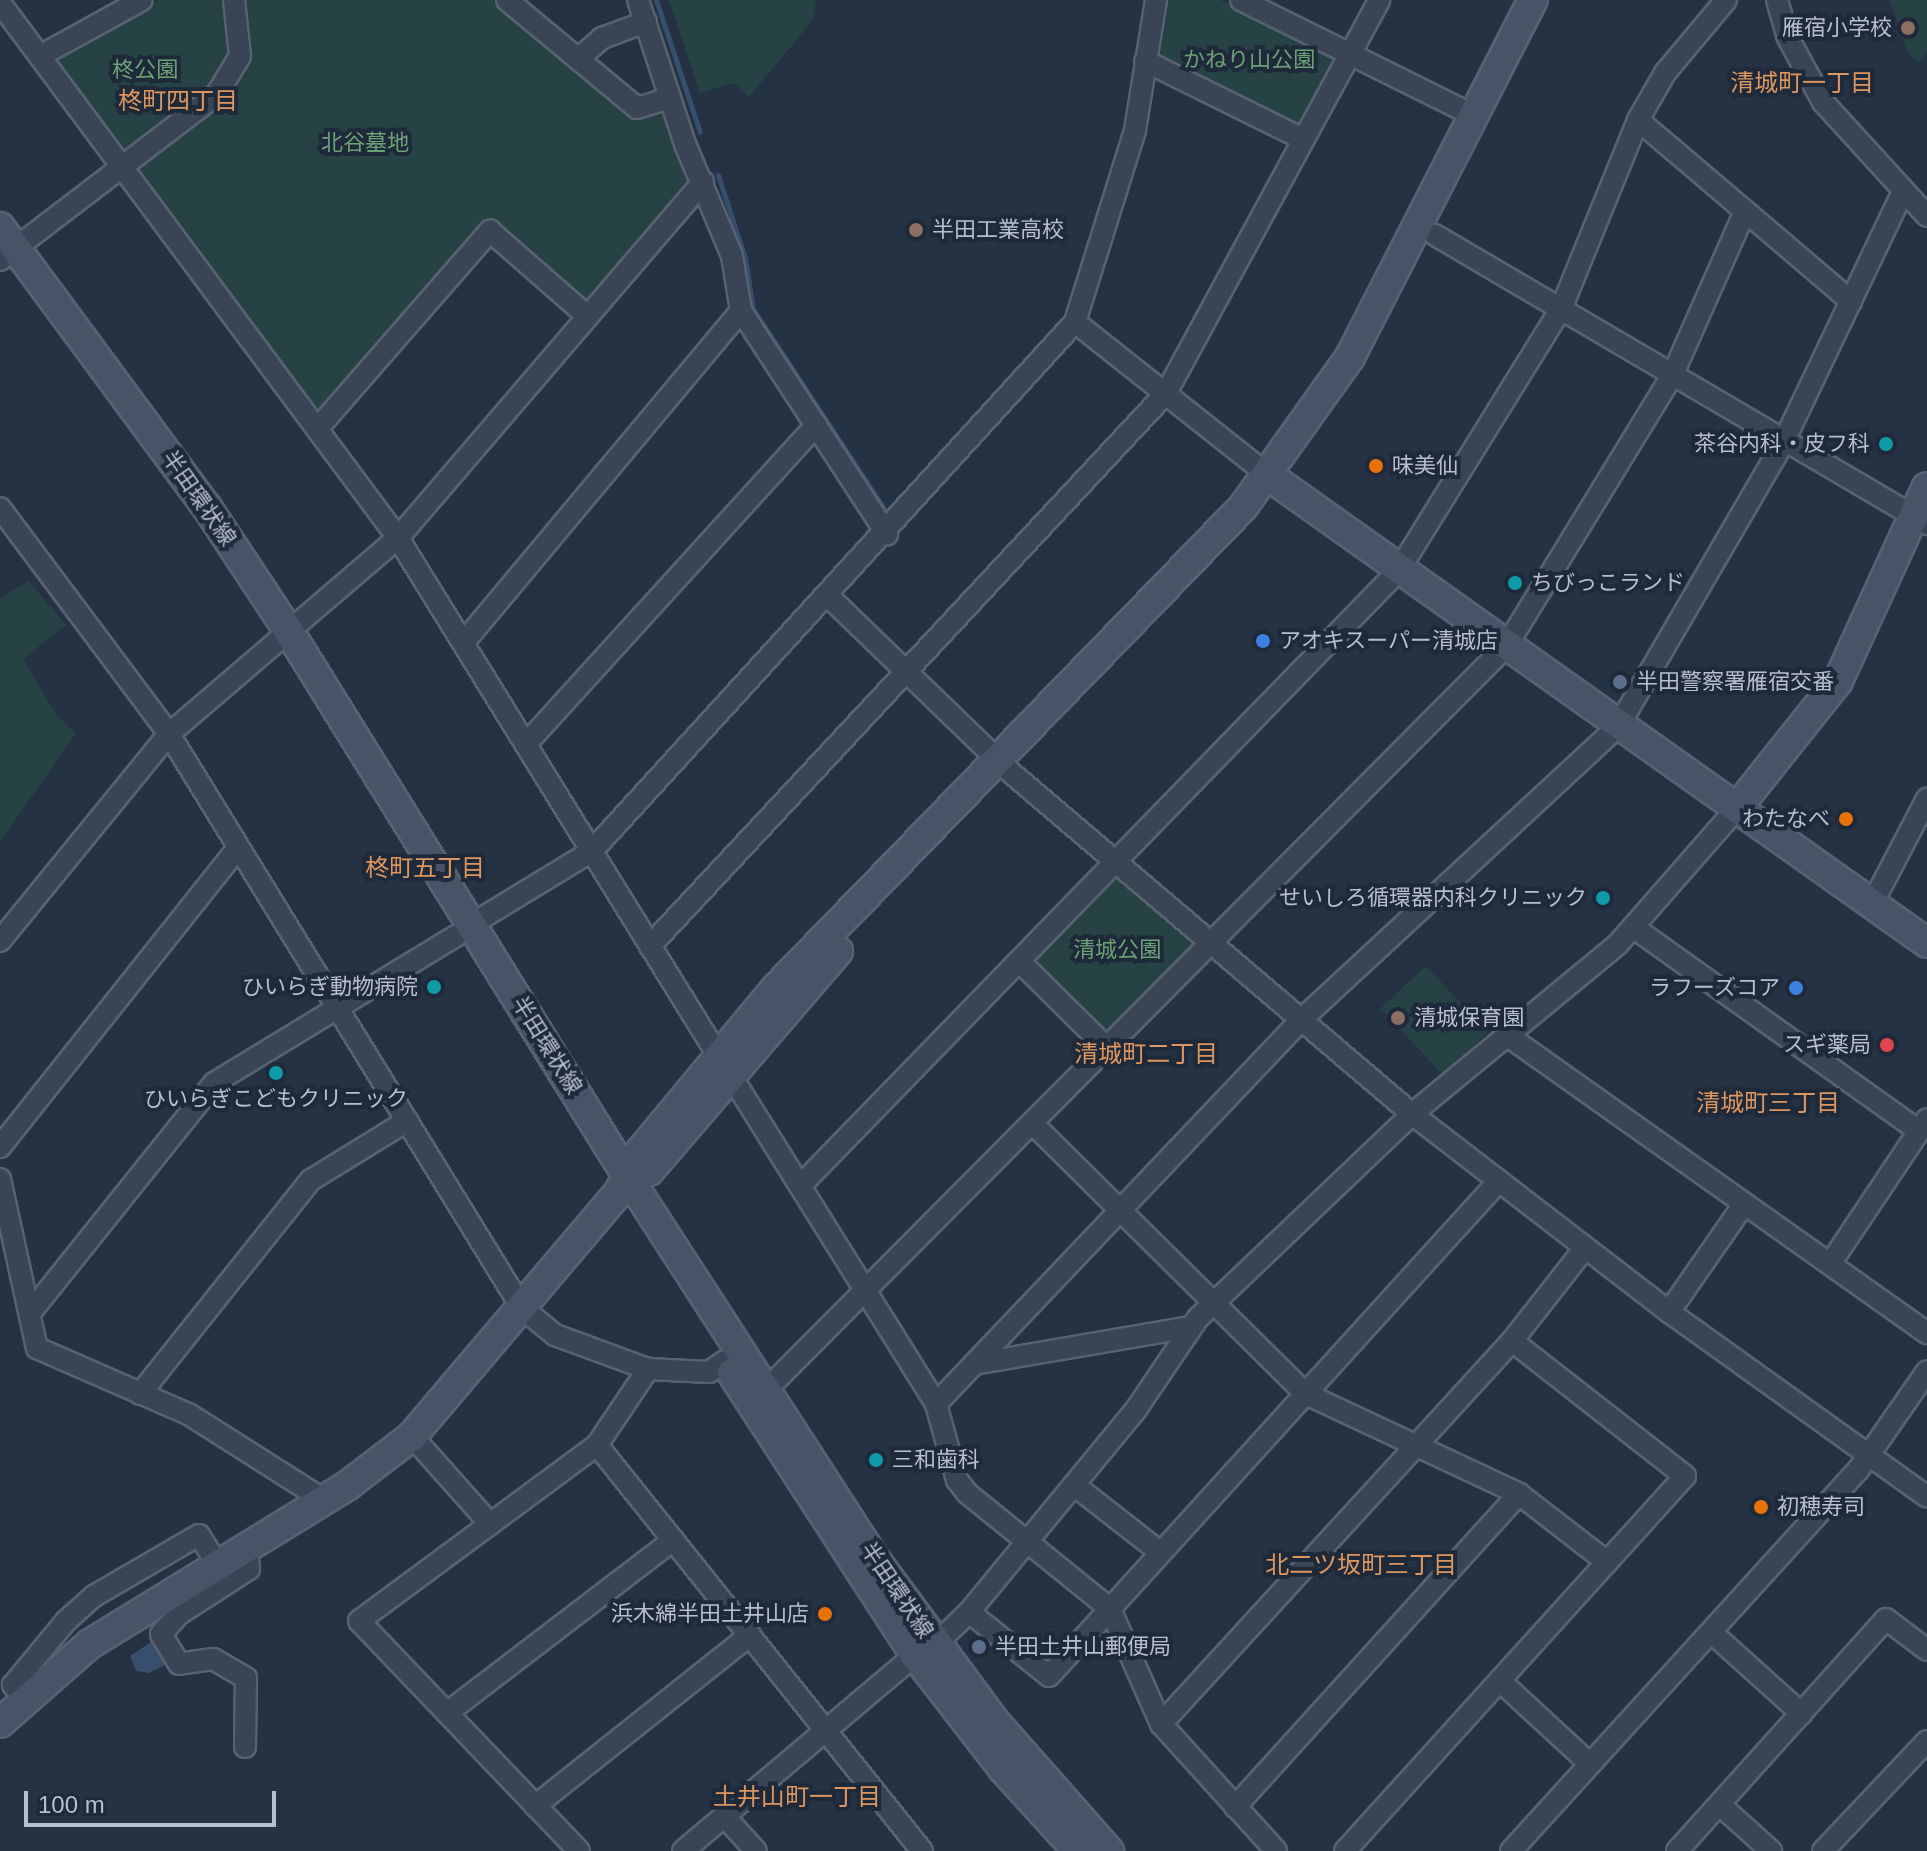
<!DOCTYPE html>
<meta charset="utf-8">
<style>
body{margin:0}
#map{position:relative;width:1927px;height:1851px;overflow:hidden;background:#243244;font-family:Helvetica,"Noto Sans JP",sans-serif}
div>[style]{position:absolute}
.green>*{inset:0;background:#274245;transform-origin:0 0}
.water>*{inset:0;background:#374e6d}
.stream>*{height:5px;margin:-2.5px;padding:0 2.5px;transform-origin:2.5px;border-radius:2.5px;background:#374e6d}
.roads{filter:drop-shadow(2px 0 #576271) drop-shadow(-2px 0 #576271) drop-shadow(0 2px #576271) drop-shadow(0 -2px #576271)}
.street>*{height:20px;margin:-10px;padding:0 10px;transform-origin:10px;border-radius:10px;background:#394454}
.secondary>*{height:28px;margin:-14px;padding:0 14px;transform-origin:14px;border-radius:14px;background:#475367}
.dots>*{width:22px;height:22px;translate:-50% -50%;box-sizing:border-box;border:4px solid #1e2939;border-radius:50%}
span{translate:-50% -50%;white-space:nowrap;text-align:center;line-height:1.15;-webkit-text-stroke:8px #1e2939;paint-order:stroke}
.poi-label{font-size:22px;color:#b6bfcd}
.right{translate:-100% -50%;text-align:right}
.left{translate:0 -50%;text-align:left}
.park-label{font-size:22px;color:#6ca077}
.street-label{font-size:22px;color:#b6bfcd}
.neighbourhood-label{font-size:24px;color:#de9660}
.scale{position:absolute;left:24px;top:1791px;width:252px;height:36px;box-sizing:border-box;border:4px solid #b6bfcd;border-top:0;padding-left:10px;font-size:24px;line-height:28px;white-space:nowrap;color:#b6bfcd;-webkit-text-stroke:6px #1e2939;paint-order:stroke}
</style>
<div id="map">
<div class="green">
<i style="clip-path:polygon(159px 0,225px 0,233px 44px,219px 79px,206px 92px,131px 149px,124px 148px,59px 63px,62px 55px)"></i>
<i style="clip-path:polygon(242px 0,498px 0,638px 116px,658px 109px,664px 114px,687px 183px,589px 298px,582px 299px,487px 219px,324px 409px,317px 408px,138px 171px,141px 162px,228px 94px,240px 77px,250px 43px)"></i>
<i style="clip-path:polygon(669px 0,816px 0,813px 20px,749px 97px,734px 83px,700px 93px)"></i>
<i style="clip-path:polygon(1169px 0,1220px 0,1333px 55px,1336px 63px,1302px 126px,1294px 128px,1164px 63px,1160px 56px)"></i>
<i style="clip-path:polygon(1890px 0,1927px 0,1927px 52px,1918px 62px,1907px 52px)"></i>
<i style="clip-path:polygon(29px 581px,66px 625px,23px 659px,58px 717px,76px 733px,0 842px,0 598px)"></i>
<i style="clip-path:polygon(1117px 878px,1193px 942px,1193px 949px,1108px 1034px,1102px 1033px,1034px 967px,1033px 959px,1110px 879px)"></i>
<i style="left:1426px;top:966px;width:91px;height:62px;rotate:47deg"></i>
</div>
<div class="water">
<i style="clip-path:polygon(151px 1642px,160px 1643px,169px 1663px,149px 1673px,136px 1671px,130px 1656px)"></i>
</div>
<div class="stream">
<i style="left:656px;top:0;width:139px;rotate:71.6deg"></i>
<i style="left:718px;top:175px;width:87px;rotate:72deg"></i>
<i style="left:745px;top:258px;width:52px;rotate:81.1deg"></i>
<i style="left:753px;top:309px;width:237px;rotate:56.7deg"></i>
</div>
<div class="roads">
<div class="street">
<i style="left:507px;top:0;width:169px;rotate:39.7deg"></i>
<i style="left:637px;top:108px;width:34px;rotate:-17deg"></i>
<i style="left:638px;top:0;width:151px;rotate:71.9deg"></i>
<i style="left:685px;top:144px;width:121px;rotate:67.2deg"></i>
<i style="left:732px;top:256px;width:56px;rotate:80.7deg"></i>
<i style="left:741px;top:311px;width:267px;rotate:56.8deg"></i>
<i style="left:1241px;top:0;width:261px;rotate:26.4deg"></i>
<i style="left:1777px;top:0;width:37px;rotate:74deg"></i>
<i style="left:1787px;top:36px;width:75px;rotate:61.4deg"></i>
<i style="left:1823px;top:102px;width:154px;rotate:47.6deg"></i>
<i style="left:0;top:3px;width:667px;rotate:53.35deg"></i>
<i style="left:398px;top:538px;width:610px;rotate:58.26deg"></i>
<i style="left:40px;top:56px;width:116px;rotate:-28.8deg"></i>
<i style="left:578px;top:59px;width:32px;rotate:-41deg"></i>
<i style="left:602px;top:38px;width:47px;rotate:-20deg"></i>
<i style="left:1145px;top:61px;width:176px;rotate:26.3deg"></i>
<i style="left:1638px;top:120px;width:280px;rotate:40.4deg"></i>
<i style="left:1435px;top:235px;width:571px;rotate:30.43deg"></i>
<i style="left:0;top:260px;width:273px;rotate:-37.4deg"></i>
<i style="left:217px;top:94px;width:44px;rotate:-58.8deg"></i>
<i style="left:240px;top:56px;width:56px;rotate:-96.1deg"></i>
<i style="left:1075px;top:322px;width:248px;rotate:38.4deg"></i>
<i style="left:318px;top:428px;width:262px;rotate:-48.9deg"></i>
<i style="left:490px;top:231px;width:129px;rotate:41.2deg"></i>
<i style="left:0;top:508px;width:282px;rotate:53.2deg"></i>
<i style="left:169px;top:734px;width:674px;rotate:58.41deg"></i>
<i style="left:522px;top:1308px;width:43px;rotate:39.3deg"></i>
<i style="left:555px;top:1335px;width:99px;rotate:20.1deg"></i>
<i style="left:648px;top:1369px;width:61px;rotate:2.8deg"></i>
<i style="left:709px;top:1372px;width:19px;rotate:-35deg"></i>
<i style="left:829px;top:597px;width:250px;rotate:44deg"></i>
<i style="left:1009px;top:771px;width:529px;rotate:40.4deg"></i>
<i style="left:1412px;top:1114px;width:324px;rotate:37.6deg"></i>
<i style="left:1669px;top:1312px;width:317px;rotate:35.6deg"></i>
<i style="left:464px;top:642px;width:432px;rotate:-50.1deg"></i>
<i style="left:526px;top:744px;width:431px;rotate:-47.7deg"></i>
<i style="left:1872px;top:904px;width:119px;rotate:-62.4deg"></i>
<i style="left:472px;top:924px;width:140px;rotate:-31.3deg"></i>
<i style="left:592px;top:851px;width:716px;rotate:-47.6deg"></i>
<i style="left:1075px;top:322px;width:201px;rotate:-72.6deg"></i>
<i style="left:1135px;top:130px;width:132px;rotate:-80.8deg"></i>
<i style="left:1633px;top:927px;width:351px;rotate:35.5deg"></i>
<i style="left:0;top:941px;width:267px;rotate:-50.8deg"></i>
<i style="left:169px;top:734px;width:301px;rotate:-40.6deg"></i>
<i style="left:398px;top:538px;width:469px;rotate:-49.4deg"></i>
<i style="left:650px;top:946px;width:756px;rotate:-46.98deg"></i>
<i style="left:1166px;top:393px;width:447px;rotate:-61.5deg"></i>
<i style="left:1019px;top:961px;width:122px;rotate:44.7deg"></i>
<i style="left:1508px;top:1036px;width:514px;rotate:35.33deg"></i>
<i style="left:730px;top:1074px;width:389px;rotate:58deg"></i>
<i style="left:936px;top:1404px;width:79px;rotate:74.6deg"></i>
<i style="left:957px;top:1480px;width:16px;rotate:52deg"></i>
<i style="left:967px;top:1493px;width:184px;rotate:39deg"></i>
<i style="left:1110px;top:1609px;width:126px;rotate:66.1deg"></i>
<i style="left:1161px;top:1724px;width:171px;rotate:47.8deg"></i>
<i style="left:1032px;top:1123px;width:385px;rotate:44.7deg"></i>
<i style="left:1306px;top:1394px;width:235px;rotate:25.1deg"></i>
<i style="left:1519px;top:1494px;width:111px;rotate:37.7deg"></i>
<i style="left:0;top:1147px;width:382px;rotate:-51.5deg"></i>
<i style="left:0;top:1179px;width:173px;rotate:77.7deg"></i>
<i style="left:37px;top:1348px;width:167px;rotate:23.6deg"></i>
<i style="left:190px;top:1415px;width:159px;rotate:32.4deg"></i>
<i style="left:800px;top:1186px;width:859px;rotate:-45.8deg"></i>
<i style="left:1399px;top:570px;width:307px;rotate:-58.2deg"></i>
<i style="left:1561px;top:309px;width:204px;rotate:-67.8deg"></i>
<i style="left:1638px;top:120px;width:54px;rotate:-60.1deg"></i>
<i style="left:1665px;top:73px;width:95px;rotate:-50.1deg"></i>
<i style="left:1830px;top:1264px;width:174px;rotate:-56.2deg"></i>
<i style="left:1669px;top:1312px;width:131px;rotate:-55.2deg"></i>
<i style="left:30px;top:1313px;width:295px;rotate:-51.3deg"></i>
<i style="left:214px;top:1083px;width:285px;rotate:-31.3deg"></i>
<i style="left:974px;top:1364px;width:219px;rotate:-9.7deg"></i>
<i style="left:766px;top:1390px;width:1051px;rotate:-45.15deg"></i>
<i style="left:1507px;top:645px;width:316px;rotate:-58.5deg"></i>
<i style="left:1672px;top:376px;width:180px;rotate:-66.1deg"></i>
<i style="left:140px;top:1394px;width:274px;rotate:-51.4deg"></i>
<i style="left:311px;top:1180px;width:113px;rotate:-31.6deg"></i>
<i style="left:936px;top:1404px;width:531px;rotate:-46.45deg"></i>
<i style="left:1302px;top:1019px;width:432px;rotate:-42.8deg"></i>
<i style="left:1619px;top:725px;width:328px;rotate:-59.8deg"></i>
<i style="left:1784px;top:441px;width:276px;rotate:-64.5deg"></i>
<i style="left:412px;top:1436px;width:118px;rotate:48.4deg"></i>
<i style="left:597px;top:1445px;width:520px;rotate:51.32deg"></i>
<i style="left:1074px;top:1485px;width:110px;rotate:38deg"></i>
<i style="left:969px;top:1612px;width:102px;rotate:38.7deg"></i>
<i style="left:1049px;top:1676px;width:669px;rotate:-47.73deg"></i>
<i style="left:1711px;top:1632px;width:122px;rotate:42deg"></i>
<i style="left:935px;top:1645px;width:47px;rotate:-44.1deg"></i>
<i style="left:969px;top:1612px;width:264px;rotate:-50.5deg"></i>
<i style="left:1137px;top:1408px;width:109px;rotate:-55.9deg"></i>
<i style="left:1198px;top:1318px;width:296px;rotate:-43.6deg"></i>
<i style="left:1412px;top:1114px;width:267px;rotate:-39.5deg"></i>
<i style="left:1618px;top:944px;width:181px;rotate:-48.8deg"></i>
<i style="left:1500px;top:1681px;width:122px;rotate:42.7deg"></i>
<i style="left:25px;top:1698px;width:18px;rotate:-133deg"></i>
<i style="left:13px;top:1685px;width:83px;rotate:-50.4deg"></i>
<i style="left:66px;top:1621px;width:38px;rotate:-42deg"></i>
<i style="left:94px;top:1596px;width:121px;rotate:-30.2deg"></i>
<i style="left:199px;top:1535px;width:36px;rotate:58deg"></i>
<i style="left:447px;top:1713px;width:285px;rotate:-37.4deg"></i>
<i style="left:1161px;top:1724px;width:520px;rotate:-47.5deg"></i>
<i style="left:1512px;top:1341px;width:118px;rotate:-51.9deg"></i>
<i style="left:245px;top:1747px;width:69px;rotate:-89.2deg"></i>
<i style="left:246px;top:1678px;width:38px;rotate:-150deg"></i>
<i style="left:213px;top:1659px;width:34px;rotate:172deg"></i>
<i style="left:179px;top:1664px;width:35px;rotate:-121deg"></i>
<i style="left:161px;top:1634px;width:27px;rotate:-48deg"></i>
<i style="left:179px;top:1614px;width:83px;rotate:-32.7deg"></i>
<i style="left:249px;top:1569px;width:21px;rotate:-95deg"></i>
<i style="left:1720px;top:1805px;width:69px;rotate:42deg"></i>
<i style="left:535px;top:1806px;width:275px;rotate:-38.5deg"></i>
<i style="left:1235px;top:1807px;width:423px;rotate:-47.8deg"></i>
<i style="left:724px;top:1816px;width:47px;rotate:47.6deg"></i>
<i style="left:579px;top:1851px;width:318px;rotate:-133.7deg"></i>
<i style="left:359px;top:1621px;width:296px;rotate:-36.5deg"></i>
<i style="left:597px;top:1445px;width:92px;rotate:-56.1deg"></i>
<i style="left:683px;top:1851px;width:304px;rotate:-40.2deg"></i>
<i style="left:1345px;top:1851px;width:506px;rotate:-47.8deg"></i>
<i style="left:1685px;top:1476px;width:219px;rotate:-142deg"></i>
<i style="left:1511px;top:1851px;width:517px;rotate:-47.67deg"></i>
<i style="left:1859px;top:1469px;width:119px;rotate:-55.2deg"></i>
<i style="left:1677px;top:1851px;width:312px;rotate:-48deg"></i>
<i style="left:1886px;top:1619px;width:51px;rotate:37.1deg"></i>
<i style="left:1823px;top:1851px;width:151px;rotate:-46.6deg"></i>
</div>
<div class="secondary">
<i style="left:0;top:227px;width:347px;rotate:53.6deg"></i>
<i style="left:206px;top:506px;width:149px;rotate:56.5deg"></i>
<i style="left:288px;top:630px;width:646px;rotate:58.15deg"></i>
<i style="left:629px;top:1179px;width:453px;rotate:57.1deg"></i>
<i style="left:875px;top:1559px;width:204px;rotate:53.6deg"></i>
<i style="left:996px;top:1723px;width:171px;rotate:48.6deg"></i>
<i style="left:1269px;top:476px;width:807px;rotate:35.36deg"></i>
<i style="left:1737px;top:808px;width:162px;rotate:-51.5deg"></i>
<i style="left:1838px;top:681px;width:213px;rotate:-65.4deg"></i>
<i style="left:629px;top:1179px;width:22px;rotate:-22deg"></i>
<i style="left:649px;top:1171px;width:290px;rotate:-49.3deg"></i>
<i style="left:732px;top:1373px;width:336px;rotate:57deg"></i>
<i style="left:915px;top:1655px;width:144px;rotate:52.3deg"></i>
<i style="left:1003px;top:1769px;width:111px;rotate:47.6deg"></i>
<i style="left:0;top:1723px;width:120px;rotate:-41.3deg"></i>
<i style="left:90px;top:1644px;width:303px;rotate:-31.6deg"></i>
<i style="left:348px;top:1485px;width:81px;rotate:-37.4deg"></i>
<i style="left:412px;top:1436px;width:320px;rotate:-49.7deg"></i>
<i style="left:619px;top:1192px;width:44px;rotate:-62.9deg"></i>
<i style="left:639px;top:1153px;width:216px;rotate:-50.3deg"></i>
<i style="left:777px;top:987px;width:669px;rotate:-45.85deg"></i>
<i style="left:1243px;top:507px;width:184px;rotate:-54.5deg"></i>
<i style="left:1350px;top:357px;width:401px;rotate:-62.9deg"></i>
</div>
</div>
<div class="dots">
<i style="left:1908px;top:28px;background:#8d6e63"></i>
<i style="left:916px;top:230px;background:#8d6e63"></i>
<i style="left:1886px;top:444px;background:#0f9aa8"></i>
<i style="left:1376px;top:466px;background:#e8710a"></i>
<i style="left:1515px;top:583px;background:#0f9aa8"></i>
<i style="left:1263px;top:641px;background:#3f7fe0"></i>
<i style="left:1620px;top:682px;background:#5c6f8a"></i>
<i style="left:1846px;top:819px;background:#e8710a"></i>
<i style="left:1603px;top:898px;background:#0f9aa8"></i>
<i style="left:434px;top:987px;background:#0f9aa8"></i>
<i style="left:1796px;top:988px;background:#3f7fe0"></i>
<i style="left:1398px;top:1018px;background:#8d6e63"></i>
<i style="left:1887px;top:1045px;background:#e0444e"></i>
<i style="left:276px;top:1073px;background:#0f9aa8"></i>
<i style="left:876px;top:1460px;background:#0f9aa8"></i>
<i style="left:1761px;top:1507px;background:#e8710a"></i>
<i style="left:825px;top:1614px;background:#e8710a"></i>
<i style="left:979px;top:1647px;background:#5c6f8a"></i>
</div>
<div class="poi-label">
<span class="right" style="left:1892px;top:28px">雁宿小学校</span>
<span class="left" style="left:932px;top:230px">半田工業高校</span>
<span class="right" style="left:1870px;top:444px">茶谷内科・皮フ科</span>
<span class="left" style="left:1392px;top:466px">味美仙</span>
<span class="left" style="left:1531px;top:583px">ちびっこランド</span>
<span class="left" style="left:1279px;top:641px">アオキスーパー清城店</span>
<span class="left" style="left:1636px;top:682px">半田警察署雁宿交番</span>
<span class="right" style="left:1830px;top:819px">わたなべ</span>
<span class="right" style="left:1587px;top:898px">せいしろ循環器内科クリニック</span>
<span class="right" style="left:418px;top:987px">ひいらぎ動物病院</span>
<span class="right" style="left:1780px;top:988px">ラフーズコア</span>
<span class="left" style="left:1414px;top:1018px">清城保育園</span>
<span class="right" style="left:1871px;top:1045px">スギ薬局</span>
<span style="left:276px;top:1099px">ひいらぎこどもクリニック</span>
<span class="left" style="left:892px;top:1460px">三和歯科</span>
<span class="left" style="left:1777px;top:1507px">初穂寿司</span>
<span class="right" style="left:809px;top:1614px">浜木綿半田土井山店</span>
<span class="left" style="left:995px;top:1647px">半田土井山郵便局</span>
</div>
<div class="park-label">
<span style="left:1249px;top:60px">かねり山公園</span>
<span style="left:145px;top:70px">柊公園</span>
<span style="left:365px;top:143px">北谷墓地</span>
<span style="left:1117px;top:950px">清城公園</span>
</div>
<div class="street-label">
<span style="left:199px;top:498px;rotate:55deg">半田環状線</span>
<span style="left:547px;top:1045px;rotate:58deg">半田環状線</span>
<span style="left:897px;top:1590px;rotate:56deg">半田環状線</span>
</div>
<div class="neighbourhood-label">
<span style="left:1802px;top:83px">清城町一丁目</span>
<span style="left:178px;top:101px">柊町四丁目</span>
<span style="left:425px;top:868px">柊町五丁目</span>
<span style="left:1146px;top:1054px">清城町二丁目</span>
<span style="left:1768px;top:1103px">清城町三丁目</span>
<span style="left:1361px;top:1565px">北二ツ坂町三丁目</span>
<span style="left:797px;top:1797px">土井山町一丁目</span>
</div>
<div class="scale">100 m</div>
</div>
